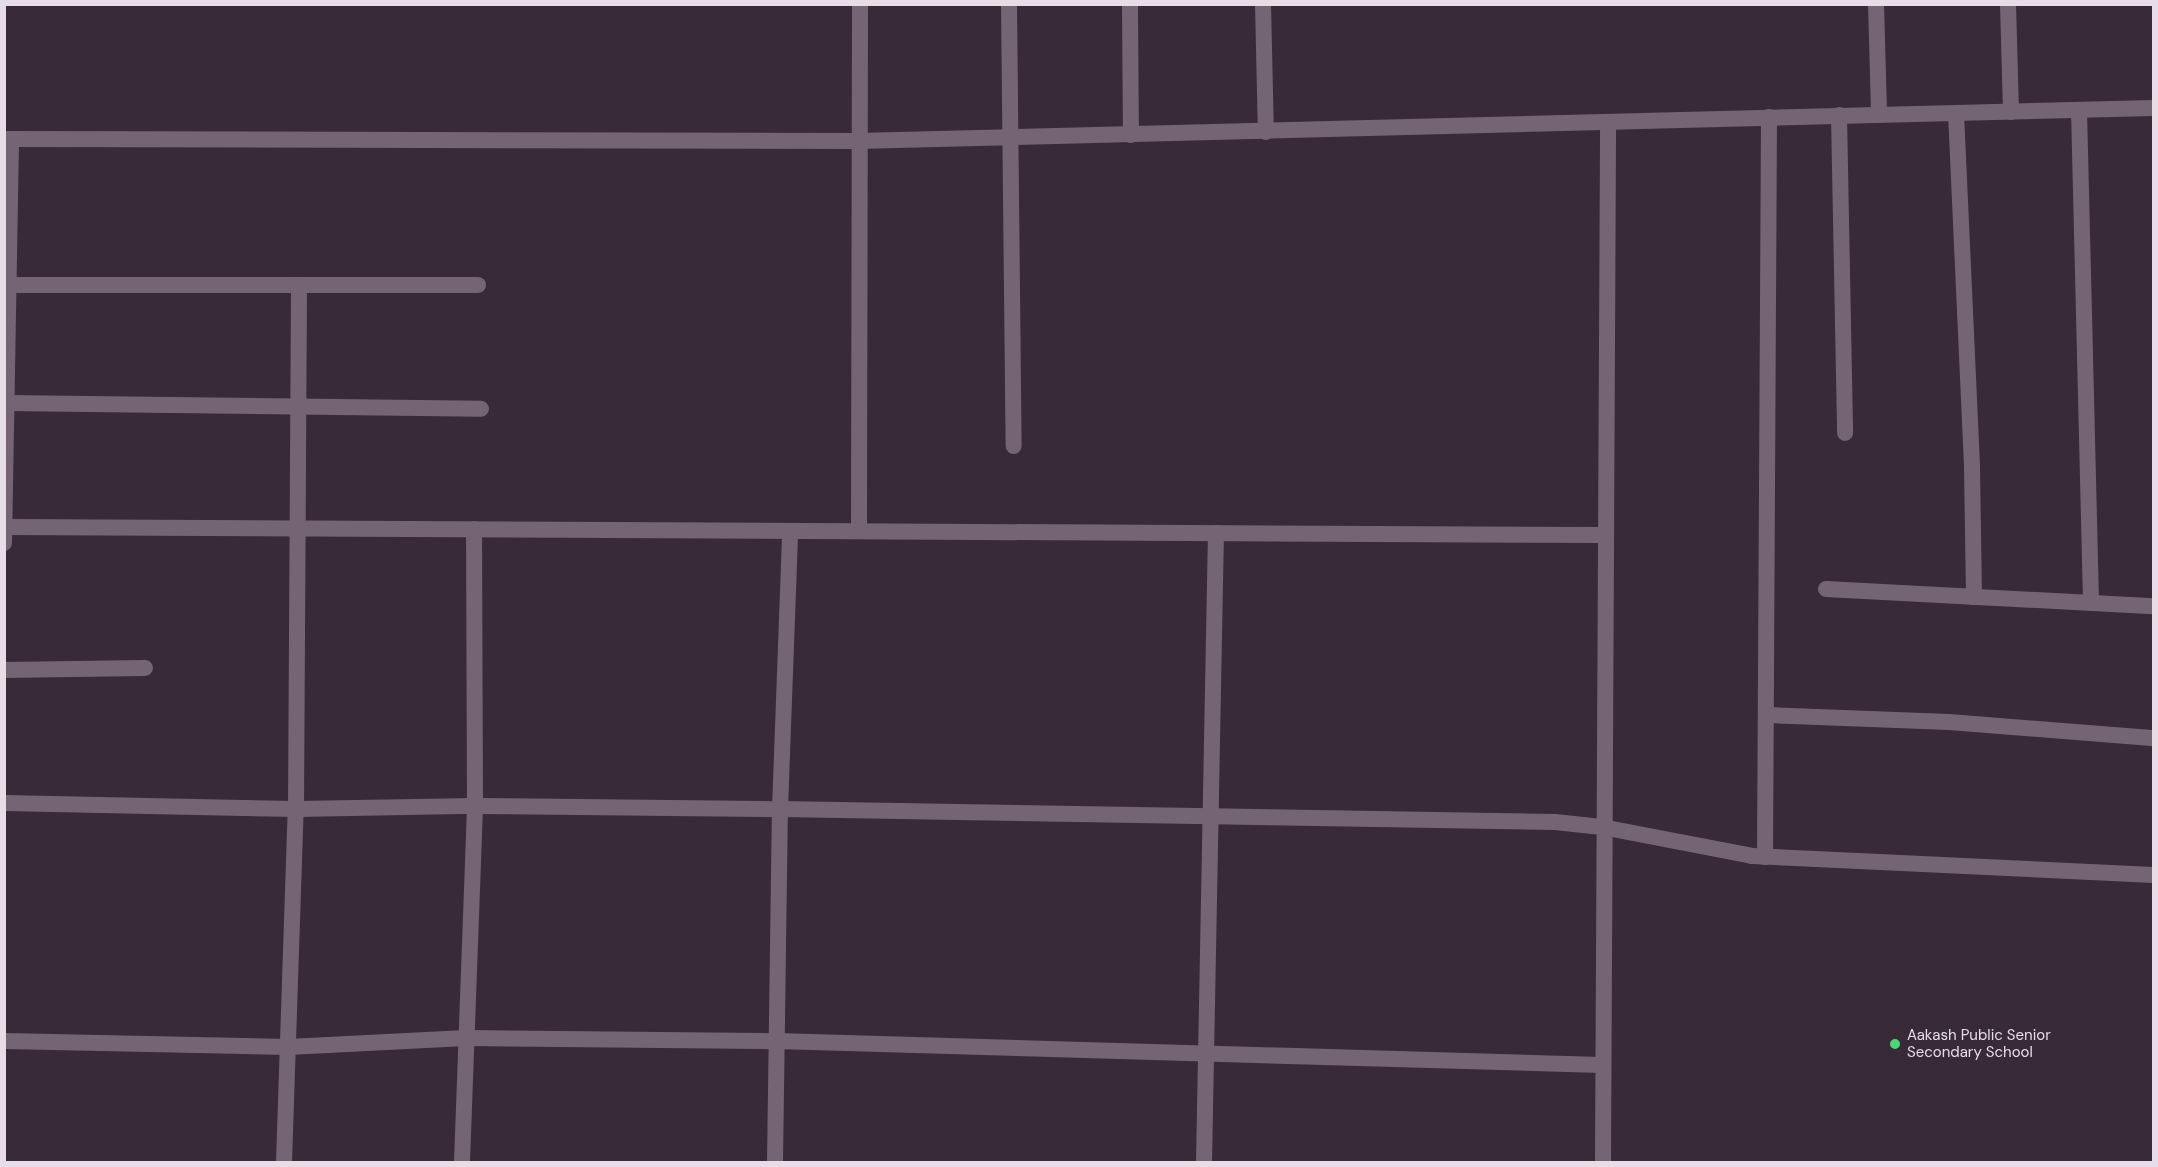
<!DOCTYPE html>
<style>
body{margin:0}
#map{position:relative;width:2158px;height:1167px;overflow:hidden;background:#382a36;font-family:"DM Sans",sans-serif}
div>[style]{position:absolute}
.minor>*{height:16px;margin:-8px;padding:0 8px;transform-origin:8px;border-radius:8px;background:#756574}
.tertiary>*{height:16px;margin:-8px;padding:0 8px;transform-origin:8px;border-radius:8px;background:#756574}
.dots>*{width:16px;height:16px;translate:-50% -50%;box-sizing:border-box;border:3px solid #382a36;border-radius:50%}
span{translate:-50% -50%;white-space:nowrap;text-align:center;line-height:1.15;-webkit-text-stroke:4.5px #382a36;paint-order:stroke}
.poi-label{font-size:15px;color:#e7dde6}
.left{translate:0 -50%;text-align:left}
.frame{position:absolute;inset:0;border:6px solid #e7dde6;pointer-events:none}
</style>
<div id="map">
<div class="minor">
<i style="left:1009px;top:4px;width:442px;rotate:89.4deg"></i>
<i style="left:1130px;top:4px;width:131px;rotate:89.6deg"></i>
<i style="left:1263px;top:4px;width:128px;rotate:88.7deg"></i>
<i style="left:1876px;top:4px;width:110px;rotate:88.4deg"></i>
<i style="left:2008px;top:4px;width:108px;rotate:88.4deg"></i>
<i style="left:2079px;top:110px;width:493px;rotate:88.6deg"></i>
<i style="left:1956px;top:113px;width:356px;rotate:87.4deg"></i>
<i style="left:1972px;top:469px;width:128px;rotate:89.1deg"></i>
<i style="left:1839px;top:115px;width:318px;rotate:88.9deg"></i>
<i style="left:4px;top:139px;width:853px;rotate:0.13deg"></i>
<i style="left:857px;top:141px;width:1297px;rotate:-1.46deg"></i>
<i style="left:4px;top:285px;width:474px"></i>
<i style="left:4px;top:403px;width:477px;rotate:0.7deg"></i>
<i style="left:4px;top:527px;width:1600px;rotate:0.29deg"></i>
<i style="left:859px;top:531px;width:527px;rotate:-89.89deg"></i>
<i style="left:4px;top:543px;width:404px;rotate:-89deg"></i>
<i style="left:1826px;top:589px;width:328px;rotate:3deg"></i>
<i style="left:4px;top:670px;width:141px;rotate:-0.8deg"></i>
<i style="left:1767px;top:715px;width:182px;rotate:2.2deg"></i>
<i style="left:1949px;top:722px;width:206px;rotate:4.5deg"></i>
<i style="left:1765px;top:857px;width:740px;rotate:-89.69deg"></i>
<i style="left:4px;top:1041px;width:284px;rotate:1.2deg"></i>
<i style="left:288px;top:1047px;width:178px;rotate:-2.9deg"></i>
<i style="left:466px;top:1038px;width:311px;rotate:0.6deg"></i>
<i style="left:777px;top:1041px;width:825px;rotate:1.67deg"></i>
<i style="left:284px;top:1162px;width:353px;rotate:-88.1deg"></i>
<i style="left:296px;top:809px;width:524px;rotate:-89.67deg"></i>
<i style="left:462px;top:1162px;width:356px;rotate:-87.9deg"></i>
<i style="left:475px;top:806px;width:277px;rotate:-90.2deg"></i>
<i style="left:775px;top:1162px;width:353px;rotate:-89.2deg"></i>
<i style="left:780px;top:809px;width:278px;rotate:-87.9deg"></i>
<i style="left:1204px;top:1162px;width:629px;rotate:-88.91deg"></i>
<i style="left:1603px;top:1162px;width:1040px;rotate:-89.72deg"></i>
</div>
<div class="tertiary">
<i style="left:4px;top:803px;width:292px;rotate:1.2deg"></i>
<i style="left:296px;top:809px;width:179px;rotate:-1deg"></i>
<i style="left:475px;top:806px;width:305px;rotate:0.6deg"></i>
<i style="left:780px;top:809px;width:775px;rotate:0.96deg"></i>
<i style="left:1555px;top:822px;width:47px;rotate:6.1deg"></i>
<i style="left:1602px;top:827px;width:153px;rotate:10.9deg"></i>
<i style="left:1752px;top:856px;width:402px;rotate:2.7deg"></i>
</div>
<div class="dots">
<i style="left:1895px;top:1044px;background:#4ed676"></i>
</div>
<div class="poi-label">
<span class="left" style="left:1907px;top:1044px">Aakash Public Senior<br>Secondary School</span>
</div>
<div class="frame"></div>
</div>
